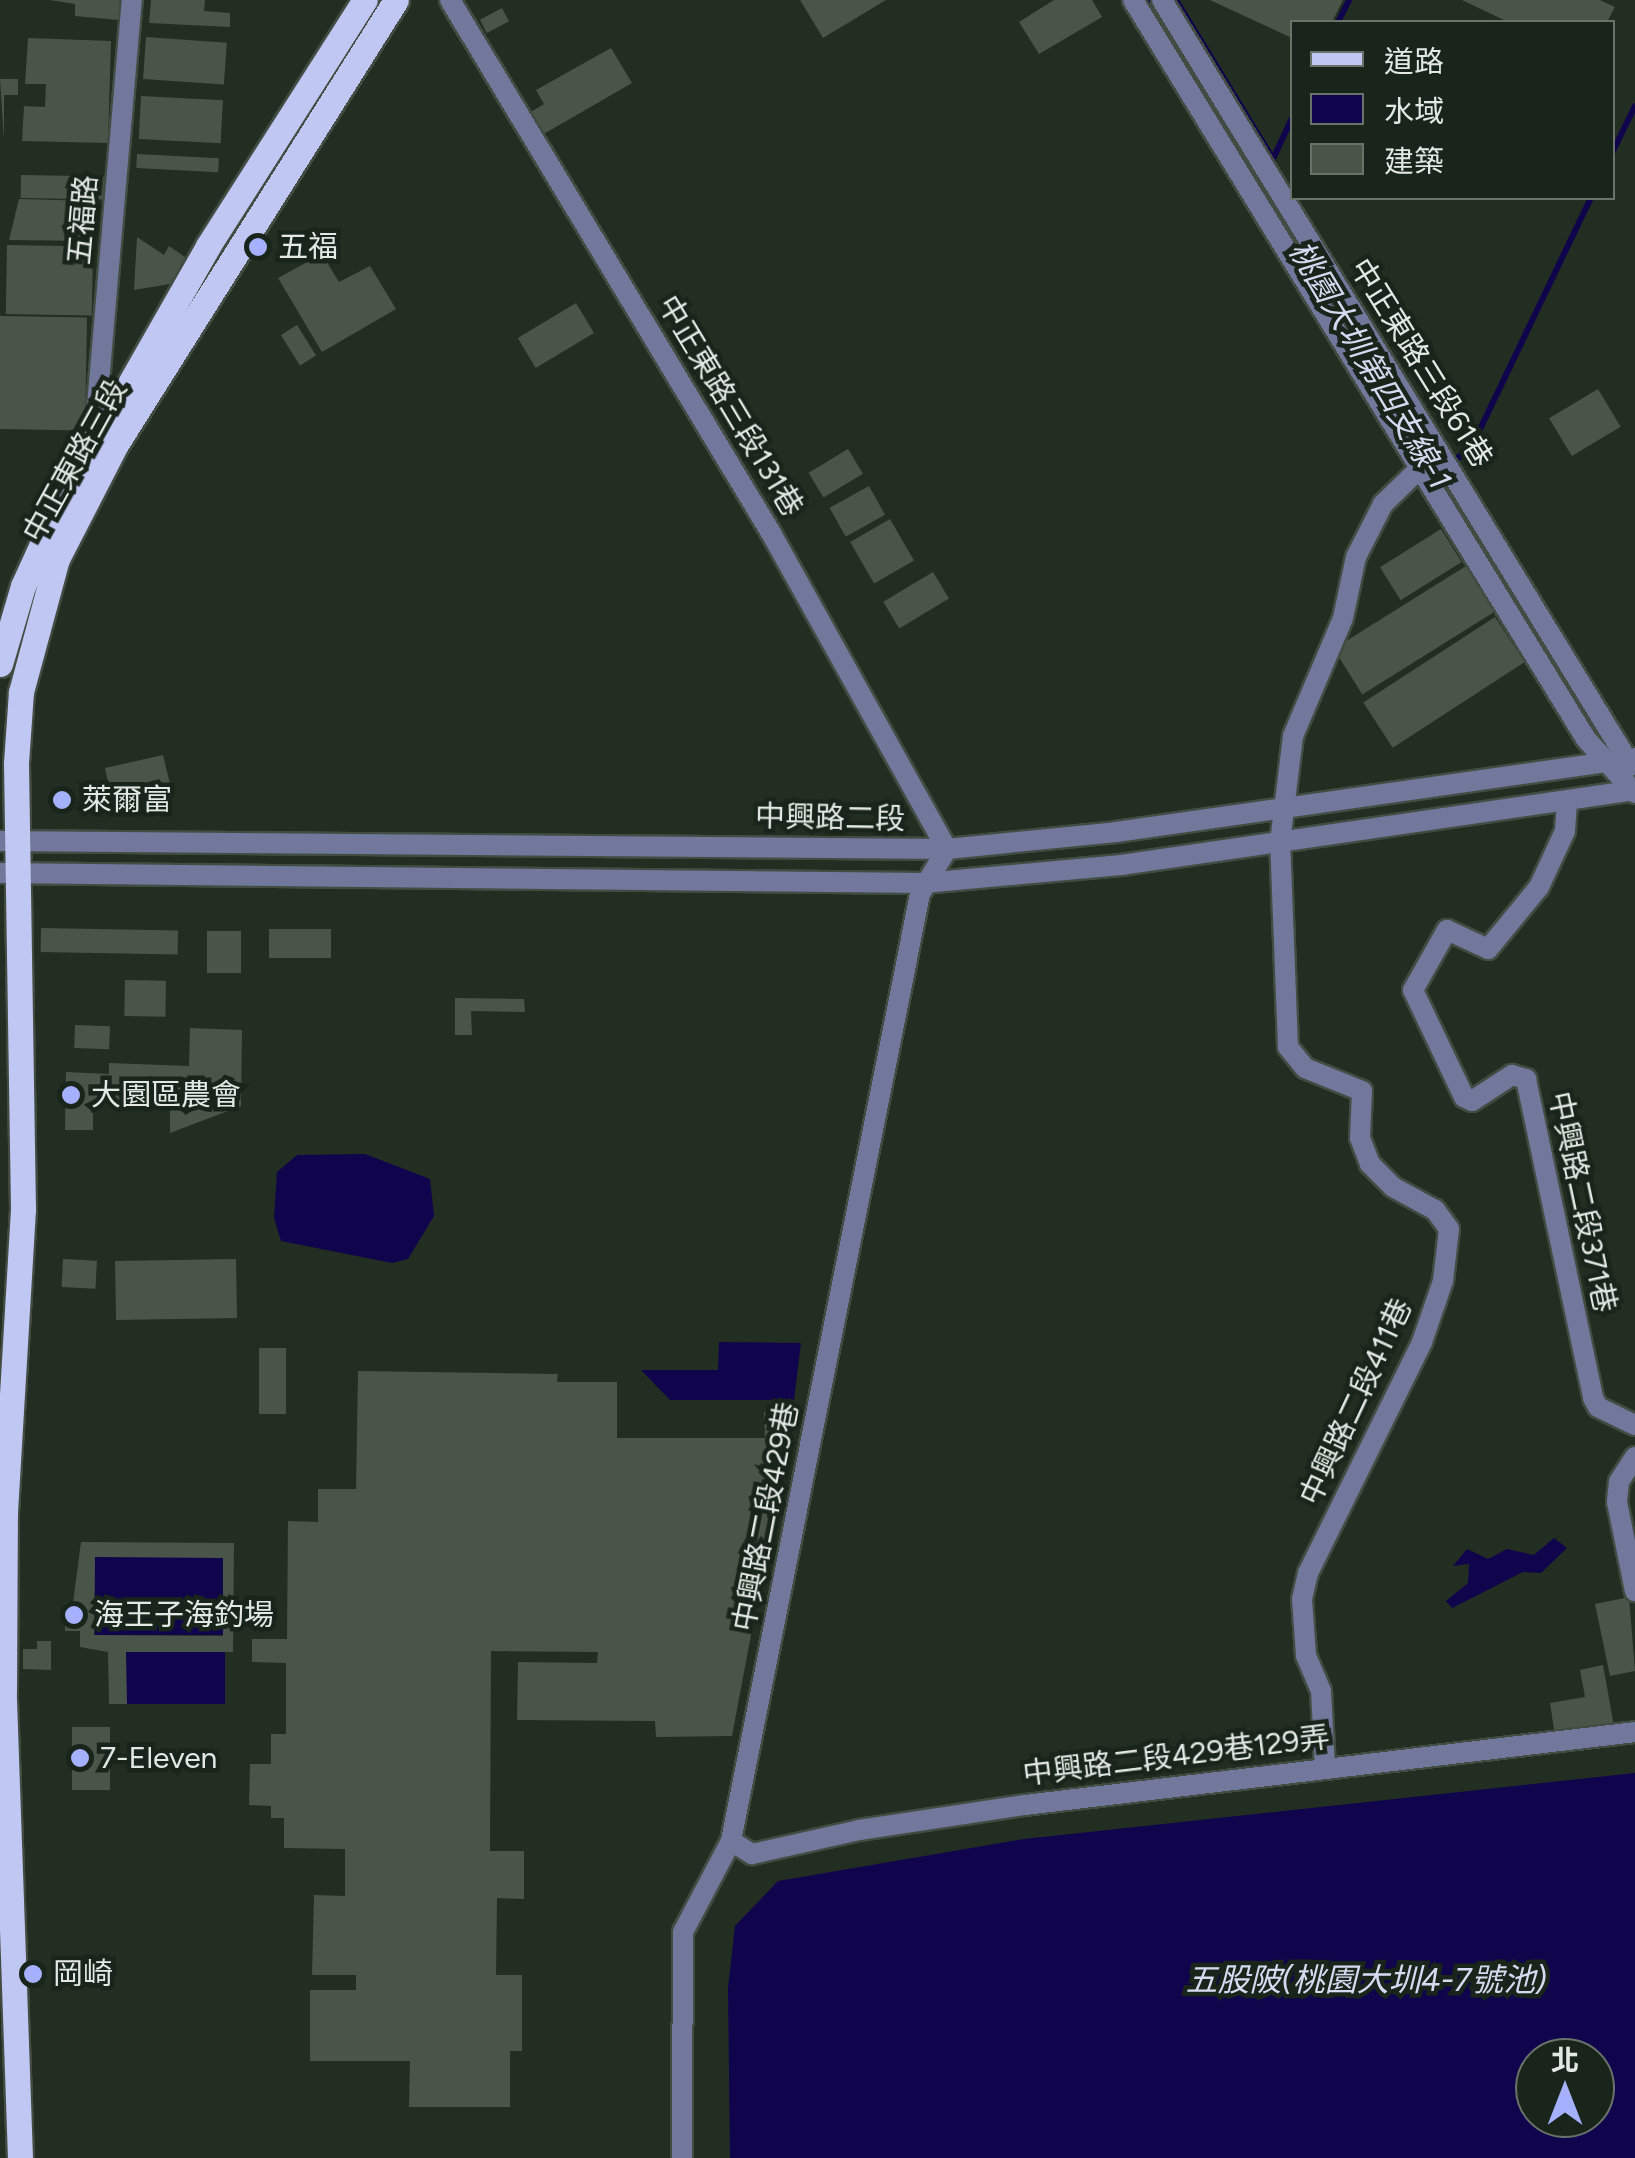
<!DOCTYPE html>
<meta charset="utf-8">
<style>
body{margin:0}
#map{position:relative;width:1635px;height:2158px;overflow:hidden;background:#232e23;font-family:Figtree,"Noto Sans TC",sans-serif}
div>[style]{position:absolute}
.water>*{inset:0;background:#10044c;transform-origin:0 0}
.stream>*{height:6px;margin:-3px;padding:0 3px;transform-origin:3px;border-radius:3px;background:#10044c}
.building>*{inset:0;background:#495549;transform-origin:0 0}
.roads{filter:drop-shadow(2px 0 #424c42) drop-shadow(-2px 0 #424c42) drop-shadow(0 2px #424c42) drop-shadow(0 -2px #424c42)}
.minor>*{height:20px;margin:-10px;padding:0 10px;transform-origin:10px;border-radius:10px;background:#71789b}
.major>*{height:25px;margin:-12.5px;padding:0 12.5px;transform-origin:12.5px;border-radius:12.5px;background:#bfc7f2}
.dots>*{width:28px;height:28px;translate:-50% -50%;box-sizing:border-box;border:5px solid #19251a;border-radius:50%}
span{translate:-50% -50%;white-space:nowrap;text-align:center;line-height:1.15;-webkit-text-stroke:9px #19251a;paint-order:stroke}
.street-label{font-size:30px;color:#e2e9e2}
.poi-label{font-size:30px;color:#e2e9e2}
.left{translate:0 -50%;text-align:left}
.water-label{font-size:32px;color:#d6daf0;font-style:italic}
.legend{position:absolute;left:1290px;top:20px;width:325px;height:180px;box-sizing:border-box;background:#19251a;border:2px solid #69736a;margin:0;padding:12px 18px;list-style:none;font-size:30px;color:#e2e9e2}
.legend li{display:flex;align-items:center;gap:20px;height:50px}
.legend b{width:50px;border:2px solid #69736a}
.north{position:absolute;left:1515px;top:2038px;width:100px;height:100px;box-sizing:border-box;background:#19251a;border:2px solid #69736a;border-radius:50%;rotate:0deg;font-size:28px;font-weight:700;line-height:40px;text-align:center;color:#e2e9e2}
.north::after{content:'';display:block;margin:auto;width:35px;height:45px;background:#a5b1fc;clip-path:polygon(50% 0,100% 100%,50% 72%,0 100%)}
</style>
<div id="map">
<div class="water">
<i style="clip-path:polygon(365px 1154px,430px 1179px,434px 1216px,408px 1259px,392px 1263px,281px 1241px,274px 1218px,277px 1172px,297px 1155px)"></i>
<i style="clip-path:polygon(719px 1342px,801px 1343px,794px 1400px,670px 1400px,641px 1370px,718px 1370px)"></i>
<i style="clip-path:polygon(1554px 1538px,1567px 1548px,1541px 1573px,1523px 1572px,1452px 1608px,1446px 1601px,1468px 1583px,1469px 1564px,1453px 1566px,1467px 1549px,1488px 1559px,1507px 1549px,1534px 1555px)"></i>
<i style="left:95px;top:1557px;width:128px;height:78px"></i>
<i style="left:126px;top:1652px;width:99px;height:52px"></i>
<i style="clip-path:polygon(evenodd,1635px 1773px,1635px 2158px,730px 2158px,728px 1988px,735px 1926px,778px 1881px,1024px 1839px,1635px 1773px,1535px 2058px,1595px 2058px,1595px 2118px,1535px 2118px,1535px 2058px)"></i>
</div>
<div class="stream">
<i style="left:1149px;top:0;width:823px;rotate:58.76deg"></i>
<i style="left:1176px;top:0;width:186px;rotate:58.6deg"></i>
<i style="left:1273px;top:159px;width:45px;rotate:-65.1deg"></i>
<i style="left:1338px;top:22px;width:25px;rotate:-63deg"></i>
<i style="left:1612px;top:153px;width:52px;rotate:-63.9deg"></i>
<i style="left:1455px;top:460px;width:20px;rotate:-37deg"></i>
<i style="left:1471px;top:448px;width:277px;rotate:-64.4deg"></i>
</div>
<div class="building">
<i style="clip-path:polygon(50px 0,121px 0,119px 20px,75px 16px,75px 4px)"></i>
<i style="clip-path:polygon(151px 0,205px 0,204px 11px,230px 13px,230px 27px,149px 23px)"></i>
<i style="clip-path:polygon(800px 0,886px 0,823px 38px)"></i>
<i style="clip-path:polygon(1054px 0,1092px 0,1102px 17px,1039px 54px,1019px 22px)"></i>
<i style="clip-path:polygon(1210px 0,1343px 0,1332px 22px,1292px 22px,1292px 38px)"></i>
<i style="clip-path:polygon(1462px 0,1600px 0,1615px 7px,1607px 22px,1508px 22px)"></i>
<i style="left:502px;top:8px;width:15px;height:25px;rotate:62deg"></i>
<i style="left:146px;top:37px;width:81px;height:42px;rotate:4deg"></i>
<i style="clip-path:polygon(28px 38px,111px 41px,108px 143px,22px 141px,24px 106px,45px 107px,46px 84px,25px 84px)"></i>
<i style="clip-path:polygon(611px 48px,632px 83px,542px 135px,529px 113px,544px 104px,536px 90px)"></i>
<i style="clip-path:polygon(0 79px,18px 79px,18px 95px,4px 95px,4px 141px)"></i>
<i style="left:141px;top:96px;width:82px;height:43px;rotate:3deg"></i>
<i style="left:137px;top:154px;width:82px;height:14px;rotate:3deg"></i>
<i style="left:21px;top:175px;width:88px;height:23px;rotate:1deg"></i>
<i style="clip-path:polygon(19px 199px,93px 201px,91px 241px,9px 240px)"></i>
<i style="clip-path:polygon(137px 237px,164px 255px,169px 246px,185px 257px,176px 283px,134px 290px)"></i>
<i style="left:7px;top:245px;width:86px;height:69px;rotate:1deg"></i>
<i style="clip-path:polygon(322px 254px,339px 282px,370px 266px,396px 309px,322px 352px,278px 278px)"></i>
<i style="left:576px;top:303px;width:35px;height:68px;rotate:59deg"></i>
<i style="left:0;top:316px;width:87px;height:113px;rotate:1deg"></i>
<i style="left:297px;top:325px;width:36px;height:19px;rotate:58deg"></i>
<i style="left:1598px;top:389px;width:44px;height:57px;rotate:59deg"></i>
<i style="left:848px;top:449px;width:29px;height:46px;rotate:59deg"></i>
<i style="left:869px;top:486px;width:33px;height:45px;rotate:61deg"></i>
<i style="left:890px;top:519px;width:48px;height:46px;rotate:60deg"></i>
<i style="left:1441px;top:529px;width:39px;height:72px;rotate:58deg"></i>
<i style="left:1466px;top:566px;width:54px;height:156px;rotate:58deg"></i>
<i style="left:933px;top:572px;width:31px;height:58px;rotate:59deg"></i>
<i style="left:1495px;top:617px;width:54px;height:157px;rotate:57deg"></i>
<i style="clip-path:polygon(163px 755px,172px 792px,132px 801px,128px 783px,109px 787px,105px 768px)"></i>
<i style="left:41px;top:928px;width:137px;height:24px;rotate:1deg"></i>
<i style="left:269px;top:929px;width:62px;height:29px"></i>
<i style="left:207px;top:931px;width:34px;height:42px"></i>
<i style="left:125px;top:980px;width:41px;height:36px;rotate:1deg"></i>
<i style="clip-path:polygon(455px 998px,524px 999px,525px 1012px,471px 1011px,472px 1035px,455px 1035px)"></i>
<i style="left:75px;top:1025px;width:35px;height:23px;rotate:2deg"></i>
<i style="clip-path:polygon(190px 1028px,242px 1030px,241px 1106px,170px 1133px,170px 1103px,93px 1101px,93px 1130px,65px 1130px,66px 1072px,109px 1074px,109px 1063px,189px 1066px)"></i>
<i style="left:63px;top:1259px;width:34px;height:28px;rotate:3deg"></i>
<i style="left:236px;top:1259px;width:59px;height:121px;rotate:89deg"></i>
<i style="left:259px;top:1348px;width:27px;height:66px"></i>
<i style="clip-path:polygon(358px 1371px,558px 1374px,557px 1382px,617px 1382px,617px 1438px,765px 1438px,764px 1412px,793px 1412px,732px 1736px,656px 1737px,655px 1721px,517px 1720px,518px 1662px,597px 1663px,598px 1652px,491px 1651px,490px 1851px,524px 1851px,524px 1899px,497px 1898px,496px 1975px,522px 1975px,522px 2051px,510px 2051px,510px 2107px,409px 2107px,410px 2061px,310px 2061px,310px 1990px,356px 1990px,356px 1975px,312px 1975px,314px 1895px,345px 1896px,345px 1849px,284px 1848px,284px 1818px,271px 1818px,271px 1806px,249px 1805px,250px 1764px,271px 1764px,271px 1734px,286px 1734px,286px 1663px,252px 1662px,252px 1639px,287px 1639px,288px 1521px,318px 1522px,318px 1489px,356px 1489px)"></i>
<i style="clip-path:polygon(evenodd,81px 1542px,234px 1543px,233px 1652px,126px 1652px,127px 1704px,109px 1704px,108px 1652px,80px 1647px,80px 1631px,65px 1631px,65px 1603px,73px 1603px,81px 1542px,95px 1557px,223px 1558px,223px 1636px,94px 1635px,95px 1557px)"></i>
<i style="clip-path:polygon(1629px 1597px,1635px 1671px,1610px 1676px,1595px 1604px)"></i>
<i style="clip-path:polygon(37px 1641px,51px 1641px,51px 1670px,23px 1669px,23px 1649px,37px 1649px)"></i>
<i style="clip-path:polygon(1603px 1665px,1614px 1726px,1555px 1736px,1550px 1703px,1585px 1697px,1580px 1670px)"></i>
<i style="left:72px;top:1727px;width:38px;height:63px"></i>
</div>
<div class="roads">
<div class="minor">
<i style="left:450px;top:0;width:622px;rotate:58.94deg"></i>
<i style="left:771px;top:533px;width:362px;rotate:60.9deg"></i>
<i style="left:947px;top:849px;width:52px;rotate:121deg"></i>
<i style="left:920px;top:894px;width:966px;rotate:101.29deg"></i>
<i style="left:731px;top:1841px;width:103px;rotate:117.8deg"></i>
<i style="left:683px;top:1932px;width:226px;rotate:90.3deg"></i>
<i style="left:1133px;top:0;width:867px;rotate:58.49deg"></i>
<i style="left:1586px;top:739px;width:73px;rotate:47.8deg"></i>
<i style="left:1162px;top:0;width:898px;rotate:58.52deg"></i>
<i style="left:94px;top:441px;width:443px;rotate:-85.1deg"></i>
<i style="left:1567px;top:802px;width:29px;rotate:94deg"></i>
<i style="left:1565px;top:831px;width:62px;rotate:114.9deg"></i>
<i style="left:1539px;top:887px;width:80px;rotate:129.4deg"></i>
<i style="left:1488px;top:949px;width:45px;rotate:-155.1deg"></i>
<i style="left:1447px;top:930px;width:69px;rotate:119.5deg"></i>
<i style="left:1413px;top:990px;width:119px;rotate:64.5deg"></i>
<i style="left:1464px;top:1097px;width:9px;rotate:27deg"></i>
<i style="left:1472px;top:1101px;width:48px;rotate:-33deg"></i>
<i style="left:1512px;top:1075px;width:15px;rotate:16deg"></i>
<i style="left:1526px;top:1079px;width:326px;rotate:78.1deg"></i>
<i style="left:1593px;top:1398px;width:10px;rotate:61deg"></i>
<i style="left:1598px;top:1407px;width:41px;rotate:25.9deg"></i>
<i style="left:0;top:841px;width:947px;rotate:0.48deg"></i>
<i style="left:947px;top:849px;width:170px;rotate:-5.7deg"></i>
<i style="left:1116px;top:832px;width:524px;rotate:-8.11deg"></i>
<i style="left:0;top:873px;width:924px;rotate:0.62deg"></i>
<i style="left:924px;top:883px;width:198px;rotate:-5.2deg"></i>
<i style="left:1121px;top:865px;width:519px;rotate:-8.3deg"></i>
<i style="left:1635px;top:1457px;width:30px;rotate:123deg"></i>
<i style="left:1619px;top:1482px;width:20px;rotate:96deg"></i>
<i style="left:1617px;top:1502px;width:91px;rotate:78.6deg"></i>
<i style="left:1325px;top:1767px;width:76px;rotate:-93deg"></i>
<i style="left:1321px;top:1691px;width:39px;rotate:-113deg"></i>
<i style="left:1306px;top:1655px;width:56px;rotate:-94.1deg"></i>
<i style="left:1302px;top:1599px;width:27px;rotate:-77deg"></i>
<i style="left:1308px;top:1573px;width:258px;rotate:-63.7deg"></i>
<i style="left:1422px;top:1342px;width:65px;rotate:-71deg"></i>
<i style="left:1443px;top:1281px;width:52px;rotate:-83.4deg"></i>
<i style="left:1449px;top:1229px;width:24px;rotate:-126deg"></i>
<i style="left:1435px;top:1210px;width:48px;rotate:-151.3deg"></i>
<i style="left:1393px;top:1187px;width:33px;rotate:-135deg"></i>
<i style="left:1370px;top:1164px;width:28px;rotate:-111deg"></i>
<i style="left:1360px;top:1138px;width:47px;rotate:-87.6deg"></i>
<i style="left:1362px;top:1091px;width:61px;rotate:-158deg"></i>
<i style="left:1305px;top:1068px;width:27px;rotate:-129deg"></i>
<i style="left:1288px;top:1047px;width:205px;rotate:-92.2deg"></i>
<i style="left:1280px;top:842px;width:107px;rotate:-83deg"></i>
<i style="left:1293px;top:736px;width:128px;rotate:-67deg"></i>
<i style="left:1343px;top:618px;width:62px;rotate:-78deg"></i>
<i style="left:1356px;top:557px;width:59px;rotate:-63deg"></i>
<i style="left:1383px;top:504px;width:47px;rotate:-44.1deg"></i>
<i style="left:731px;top:1841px;width:25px;rotate:32deg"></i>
<i style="left:752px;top:1854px;width:110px;rotate:-12.6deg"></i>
<i style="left:859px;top:1830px;width:168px;rotate:-8.6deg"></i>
<i style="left:1025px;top:1805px;width:614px;rotate:-6.82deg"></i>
</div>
<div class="major">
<i style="left:0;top:664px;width:81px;rotate:-73.6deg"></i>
<i style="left:23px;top:586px;width:82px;rotate:-65.6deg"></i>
<i style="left:57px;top:511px;width:305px;rotate:-60.3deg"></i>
<i style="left:208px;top:246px;width:292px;rotate:-57.5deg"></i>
<i style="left:20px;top:2158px;width:467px;rotate:-92deg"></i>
<i style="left:4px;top:1691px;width:179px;rotate:-89.7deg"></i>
<i style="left:5px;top:1512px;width:304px;rotate:-86.6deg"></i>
<i style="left:23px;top:1209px;width:446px;rotate:-90.9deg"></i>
<i style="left:16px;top:763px;width:71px;rotate:-86deg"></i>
<i style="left:21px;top:692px;width:138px;rotate:-74.9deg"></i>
<i style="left:57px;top:559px;width:127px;rotate:-62.8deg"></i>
<i style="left:115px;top:446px;width:527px;rotate:-57.79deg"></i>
</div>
</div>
<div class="dots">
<i style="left:258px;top:247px;background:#a5b1fc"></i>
<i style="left:62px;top:800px;background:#a5b1fc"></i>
<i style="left:71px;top:1095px;background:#a5b1fc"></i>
<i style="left:74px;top:1615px;background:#a5b1fc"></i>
<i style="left:80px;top:1758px;background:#a5b1fc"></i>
<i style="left:33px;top:1974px;background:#a5b1fc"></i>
</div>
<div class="street-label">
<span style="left:83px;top:220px;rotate:-85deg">五福路</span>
<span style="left:1421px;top:363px;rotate:58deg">中正東路三段61巷</span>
<span style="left:730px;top:406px;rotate:59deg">中正東路三段131巷</span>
<span style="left:75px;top:461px;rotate:-61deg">中正東路三段</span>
<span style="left:830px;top:818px;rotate:1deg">中興路二段</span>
<span style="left:1582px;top:1202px;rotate:78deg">中興路二段371巷</span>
<span style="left:1356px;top:1402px;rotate:-65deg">中興路二段411巷</span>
<span style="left:766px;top:1517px;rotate:-79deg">中興路二段429巷</span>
<span style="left:1176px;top:1756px;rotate:-7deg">中興路二段429巷129弄</span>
</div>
<div class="poi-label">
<span class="left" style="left:278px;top:247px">五福</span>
<span class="left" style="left:82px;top:800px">萊爾富</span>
<span class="left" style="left:91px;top:1095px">大園區農會</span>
<span class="left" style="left:94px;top:1615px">海王子海釣場</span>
<span class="left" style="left:100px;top:1758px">7-Eleven</span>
<span class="left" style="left:53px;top:1974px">岡崎</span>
</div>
<div class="water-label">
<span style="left:1370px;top:365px;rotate:59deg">桃園大圳第四支線-1</span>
<span style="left:1366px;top:1980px">五股陂(桃園大圳4-7號池)</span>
</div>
<ul class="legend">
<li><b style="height:12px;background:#bfc7f2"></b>道路</li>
<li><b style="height:28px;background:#10044c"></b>水域</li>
<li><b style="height:28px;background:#495549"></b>建築</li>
</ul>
<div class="north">北</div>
</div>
